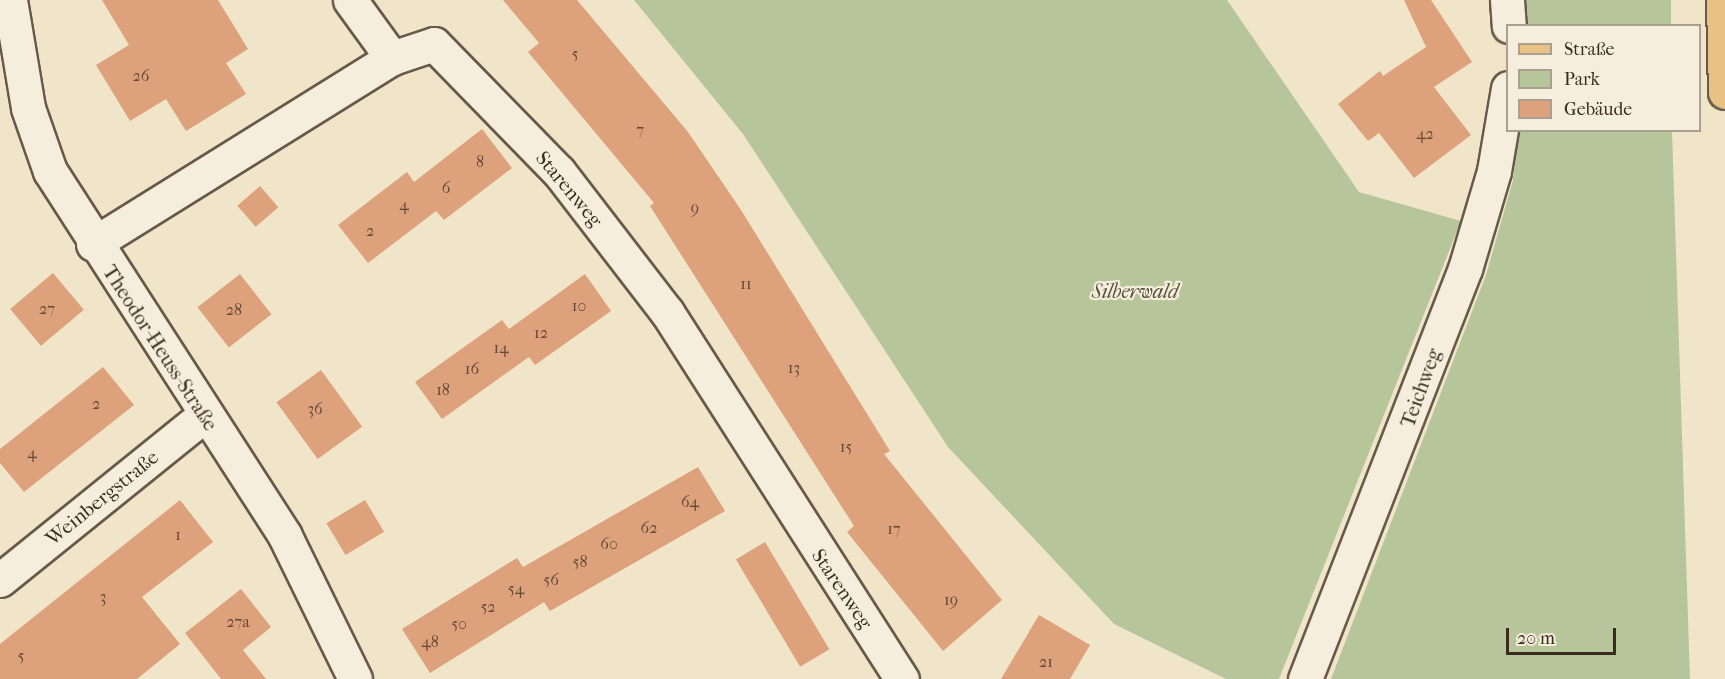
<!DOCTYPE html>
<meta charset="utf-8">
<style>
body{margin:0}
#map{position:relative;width:1725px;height:679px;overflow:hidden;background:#f1e5c9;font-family:"IM FELL French Canon",serif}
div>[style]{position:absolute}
.green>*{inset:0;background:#b6c59a;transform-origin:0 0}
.building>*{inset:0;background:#dda17c;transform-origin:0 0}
.roads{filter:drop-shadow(2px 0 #68594a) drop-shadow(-2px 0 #68594a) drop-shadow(0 2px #68594a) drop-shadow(0 -2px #68594a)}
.minor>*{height:33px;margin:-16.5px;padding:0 16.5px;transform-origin:16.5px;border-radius:16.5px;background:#f6eedc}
.major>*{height:33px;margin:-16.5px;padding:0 16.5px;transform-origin:16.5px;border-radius:16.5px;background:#e8c284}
span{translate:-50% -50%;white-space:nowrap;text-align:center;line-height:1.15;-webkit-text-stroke:4.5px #f6eedc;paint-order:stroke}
.number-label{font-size:16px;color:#634836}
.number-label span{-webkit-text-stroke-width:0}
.street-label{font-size:20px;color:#3a2a1f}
.park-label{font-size:20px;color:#59513e;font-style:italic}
.legend{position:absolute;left:1506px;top:24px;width:195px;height:108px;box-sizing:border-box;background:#f6eedc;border:2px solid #aba090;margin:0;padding:8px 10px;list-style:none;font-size:18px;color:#3a2a1f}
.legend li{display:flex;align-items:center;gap:12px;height:30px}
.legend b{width:30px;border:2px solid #aba090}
.scale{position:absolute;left:1506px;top:628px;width:110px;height:27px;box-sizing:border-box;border:3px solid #3a2a1f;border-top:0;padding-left:8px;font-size:18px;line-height:21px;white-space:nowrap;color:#3a2a1f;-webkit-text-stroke:4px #f6eedc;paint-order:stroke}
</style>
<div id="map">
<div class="green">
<i style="clip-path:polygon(634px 0,1227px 0,1359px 192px,1461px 221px,1279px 679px,1226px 679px,1114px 624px,948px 447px,743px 134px)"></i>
<i style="left:1524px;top:0;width:147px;height:25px"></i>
<i style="clip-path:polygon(1519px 131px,1672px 131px,1690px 679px,1331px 679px,1486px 275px,1513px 180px)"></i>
</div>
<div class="building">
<i style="clip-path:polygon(102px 0,218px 0,248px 49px,226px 63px,246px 94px,186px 131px,166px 99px,130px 121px,96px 65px,129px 45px)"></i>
<i style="clip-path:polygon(503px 0,577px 0,688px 132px,741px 210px,890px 451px,884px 454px,1002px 600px,943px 651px,847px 532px,854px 526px,650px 206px,654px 203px,528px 52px,539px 43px)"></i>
<i style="clip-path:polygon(1404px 0,1431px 0,1472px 62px,1434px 87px,1471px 135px,1414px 178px,1379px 133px,1368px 141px,1338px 104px,1380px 71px,1383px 76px,1426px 47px)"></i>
<i style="clip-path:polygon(482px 129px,512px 168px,444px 220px,436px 211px,368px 263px,338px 225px,407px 172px,414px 182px)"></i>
<i style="left:260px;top:186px;width:28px;height:30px;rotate:49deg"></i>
<i style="left:53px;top:273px;width:48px;height:56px;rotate:50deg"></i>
<i style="left:240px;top:274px;width:51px;height:54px;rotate:52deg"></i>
<i style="clip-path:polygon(585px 274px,611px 311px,535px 365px,529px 357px,442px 419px,415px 382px,502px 320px,509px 329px)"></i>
<i style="clip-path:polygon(103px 367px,134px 405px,24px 492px,0 463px,0 449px)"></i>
<i style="left:321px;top:370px;width:70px;height:55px;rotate:54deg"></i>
<i style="clip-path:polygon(698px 467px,725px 511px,550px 611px,544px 602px,430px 673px,402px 629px,517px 558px,523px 567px)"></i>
<i style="clip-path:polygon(180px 500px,213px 542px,142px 597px,180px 644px,137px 679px,0 679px,0 644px)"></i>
<i style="left:365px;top:500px;width:37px;height:45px;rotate:59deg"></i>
<i style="left:765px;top:542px;width:125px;height:34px;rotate:59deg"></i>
<i style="clip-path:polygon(241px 589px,271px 627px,243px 650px,266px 679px,221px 679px,185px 633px)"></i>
<i style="clip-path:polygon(1039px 615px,1090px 645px,1070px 679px,1001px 679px)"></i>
</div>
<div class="roads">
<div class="minor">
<i style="left:10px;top:0;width:109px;rotate:80.5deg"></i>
<i style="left:28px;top:108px;width:67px;rotate:70.8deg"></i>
<i style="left:50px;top:171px;width:434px;rotate:57.2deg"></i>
<i style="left:285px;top:536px;width:159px;rotate:63.9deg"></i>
<i style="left:350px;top:0;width:72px;rotate:54.1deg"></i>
<i style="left:1507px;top:0;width:26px;rotate:86deg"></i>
<i style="left:93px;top:244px;width:352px;rotate:-31.9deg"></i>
<i style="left:392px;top:58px;width:44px;rotate:-18.4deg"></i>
<i style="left:434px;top:44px;width:179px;rotate:45.7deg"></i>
<i style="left:559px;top:172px;width:177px;rotate:52.4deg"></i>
<i style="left:667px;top:312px;width:436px;rotate:57.4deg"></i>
<i style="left:0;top:580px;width:261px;rotate:-38.9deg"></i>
<i style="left:1305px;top:679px;width:440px;rotate:-68.7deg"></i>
<i style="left:1465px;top:269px;width:102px;rotate:-73.5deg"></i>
<i style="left:1494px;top:171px;width:84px;rotate:-80.4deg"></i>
</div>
<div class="major">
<i style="left:1723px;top:0;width:92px;rotate:88.8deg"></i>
</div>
</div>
<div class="number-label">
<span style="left:575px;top:54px">5</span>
<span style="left:141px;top:76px">26</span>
<span style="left:640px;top:130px">7</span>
<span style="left:1425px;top:134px">42</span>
<span style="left:480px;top:162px">8</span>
<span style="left:446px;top:188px">6</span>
<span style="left:404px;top:205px">4</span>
<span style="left:695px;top:208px">9</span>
<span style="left:370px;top:231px">2</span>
<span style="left:746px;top:284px">11</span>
<span style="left:579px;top:306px">10</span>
<span style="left:47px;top:309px">27</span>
<span style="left:234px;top:310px">28</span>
<span style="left:541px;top:333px">12</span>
<span style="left:501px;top:348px">14</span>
<span style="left:794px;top:368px">13</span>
<span style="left:472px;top:369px">16</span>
<span style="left:443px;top:390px">18</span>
<span style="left:96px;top:404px">2</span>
<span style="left:315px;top:409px">36</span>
<span style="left:846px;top:447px">15</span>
<span style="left:32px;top:453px">4</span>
<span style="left:690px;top:502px">64</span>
<span style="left:649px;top:528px">62</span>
<span style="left:894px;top:529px">17</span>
<span style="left:178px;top:535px">1</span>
<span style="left:609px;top:544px">60</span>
<span style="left:580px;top:562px">58</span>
<span style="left:551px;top:580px">56</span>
<span style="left:516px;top:589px">54</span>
<span style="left:103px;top:597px">3</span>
<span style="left:951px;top:600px">19</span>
<span style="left:488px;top:607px">52</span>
<span style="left:238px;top:622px">27a</span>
<span style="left:459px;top:624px">50</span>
<span style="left:430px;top:642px">48</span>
<span style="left:21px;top:656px">5</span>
<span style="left:1046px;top:662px">21</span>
</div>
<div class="street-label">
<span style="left:569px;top:189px;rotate:50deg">Starenweg</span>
<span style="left:160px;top:348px;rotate:57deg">Theodor-Heuss-Straße</span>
<span style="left:1421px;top:388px;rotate:-70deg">Teichweg</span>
<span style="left:102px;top:498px;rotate:-39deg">Weinbergstraße</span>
<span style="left:842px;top:589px;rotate:56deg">Starenweg</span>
</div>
<div class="park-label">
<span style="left:1135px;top:291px">Silberwald</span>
</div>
<ul class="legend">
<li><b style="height:8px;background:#e8c284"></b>Straße</li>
<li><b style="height:16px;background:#b6c59a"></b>Park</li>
<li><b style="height:16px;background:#dda17c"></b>Gebäude</li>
</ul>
<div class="scale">20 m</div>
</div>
